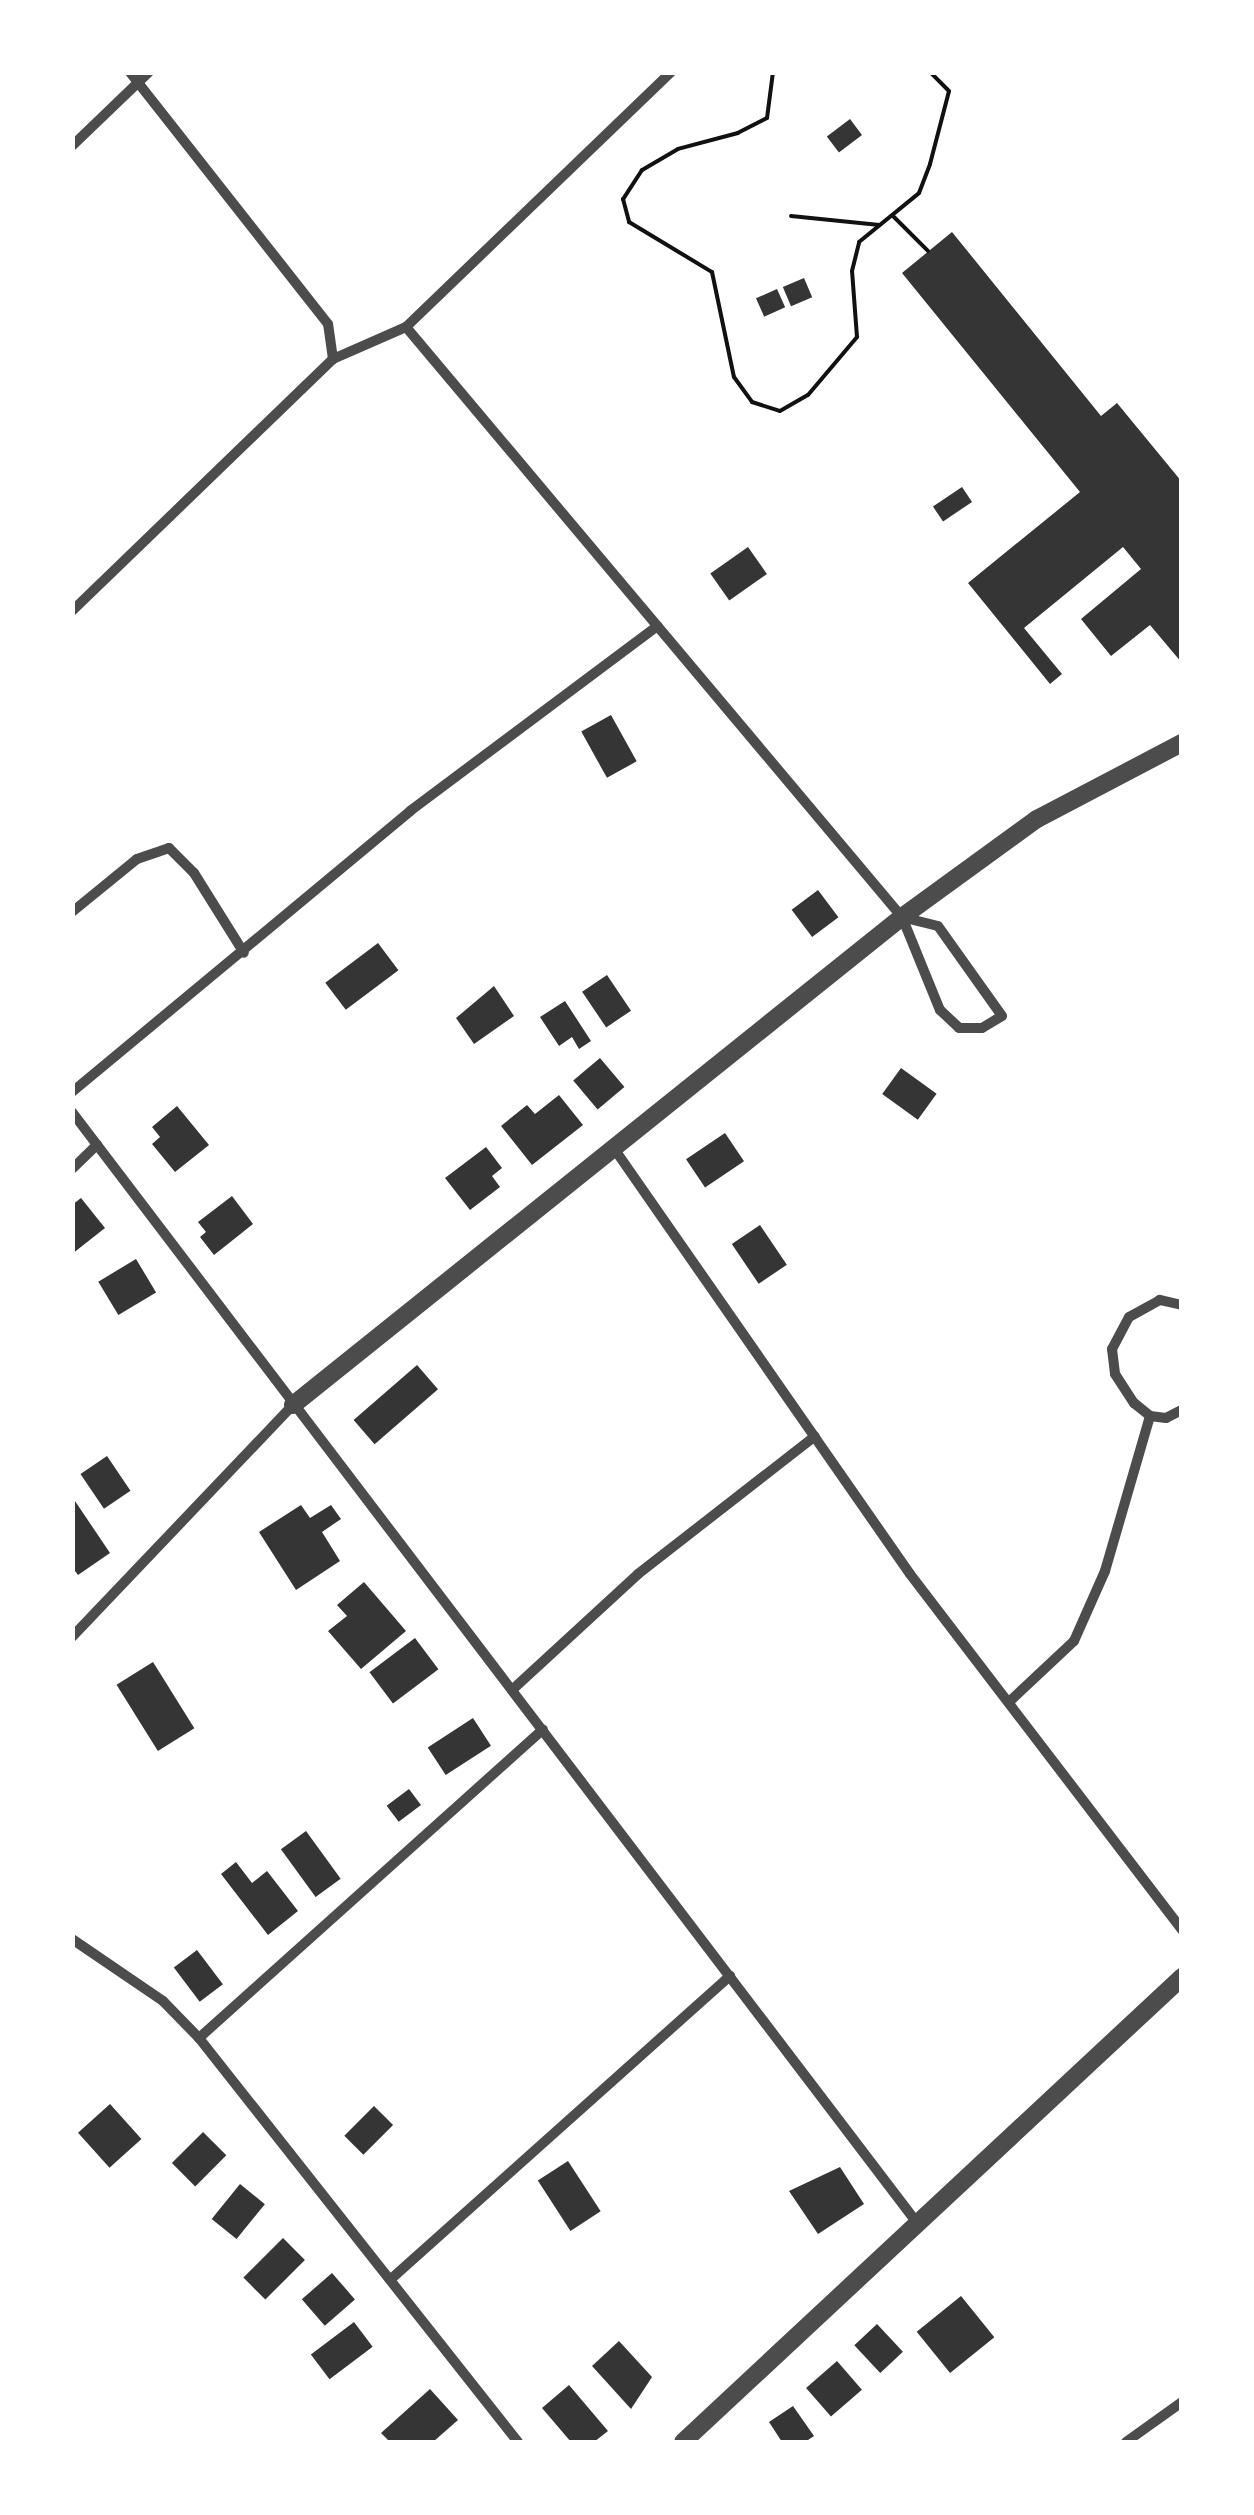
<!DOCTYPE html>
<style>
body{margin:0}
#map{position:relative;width:1254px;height:2515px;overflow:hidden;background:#fff;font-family:Roboto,sans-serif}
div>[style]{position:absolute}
.building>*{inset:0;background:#353535;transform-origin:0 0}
.path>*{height:4px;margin:-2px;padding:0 2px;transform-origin:2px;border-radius:2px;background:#111}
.minor>*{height:10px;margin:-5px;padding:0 5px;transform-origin:5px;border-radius:5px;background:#4c4c4c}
.tertiary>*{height:18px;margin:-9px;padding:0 9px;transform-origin:9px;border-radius:9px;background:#4c4c4c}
span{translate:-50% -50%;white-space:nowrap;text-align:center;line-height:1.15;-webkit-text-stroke:10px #fff;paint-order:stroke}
.frame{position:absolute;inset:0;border:75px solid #fff;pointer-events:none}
</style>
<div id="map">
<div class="building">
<i style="left:850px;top:119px;width:20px;height:29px;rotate:53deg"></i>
<i style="clip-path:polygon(952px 232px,1101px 416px,1117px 403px,1182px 482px,1182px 663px,1150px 625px,1111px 656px,1081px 619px,1141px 569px,1123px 547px,1024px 628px,1062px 674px,1050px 684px,968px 583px,1080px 492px,902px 273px)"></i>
<i style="left:804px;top:278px;width:21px;height:23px;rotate:67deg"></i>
<i style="left:777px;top:289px;width:20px;height:23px;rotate:66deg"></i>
<i style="left:962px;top:487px;width:18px;height:35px;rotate:56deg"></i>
<i style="left:748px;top:547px;width:33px;height:46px;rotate:55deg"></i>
<i style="left:611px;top:715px;width:53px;height:34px;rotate:61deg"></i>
<i style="left:818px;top:890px;width:34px;height:33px;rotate:53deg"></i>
<i style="left:378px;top:943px;width:34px;height:66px;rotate:53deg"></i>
<i style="left:607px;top:975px;width:43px;height:30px;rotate:56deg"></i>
<i style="clip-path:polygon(494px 986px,514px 1016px,474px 1044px,456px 1018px)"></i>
<i style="clip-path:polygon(565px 1001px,591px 1041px,579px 1049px,572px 1037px,559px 1046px,540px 1017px)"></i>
<i style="left:600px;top:1058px;width:38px;height:35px;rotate:50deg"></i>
<i style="left:901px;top:1068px;width:44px;height:32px;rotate:36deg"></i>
<i style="clip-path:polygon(559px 1095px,583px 1125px,532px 1165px,501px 1126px,527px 1105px,535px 1114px)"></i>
<i style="clip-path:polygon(177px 1106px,209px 1145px,175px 1172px,152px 1144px,160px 1137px,152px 1127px)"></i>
<i style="left:725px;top:1133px;width:34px;height:47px;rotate:56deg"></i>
<i style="clip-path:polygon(486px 1147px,502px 1168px,492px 1176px,500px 1187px,470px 1210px,445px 1178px)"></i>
<i style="clip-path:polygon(232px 1196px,253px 1224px,214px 1255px,200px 1237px,206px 1232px,198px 1222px)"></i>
<i style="clip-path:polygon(81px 1198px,105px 1228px,72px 1254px,72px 1205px)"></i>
<i style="left:760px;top:1225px;width:48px;height:34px;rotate:56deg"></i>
<i style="left:136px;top:1259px;width:39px;height:44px;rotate:59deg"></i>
<i style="left:417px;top:1365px;width:32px;height:84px;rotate:49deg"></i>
<i style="left:107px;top:1456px;width:42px;height:32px;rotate:56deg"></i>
<i style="clip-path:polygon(75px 1501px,110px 1553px,78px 1575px,72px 1567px)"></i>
<i style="clip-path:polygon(301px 1505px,310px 1518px,331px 1505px,341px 1519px,322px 1532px,340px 1561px,296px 1590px,259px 1532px)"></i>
<i style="clip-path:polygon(364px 1582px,406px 1631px,361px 1669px,328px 1631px,347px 1616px,337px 1605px)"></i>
<i style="left:415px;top:1638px;width:39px;height:57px;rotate:53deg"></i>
<i style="left:153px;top:1662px;width:78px;height:43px;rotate:58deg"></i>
<i style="left:473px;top:1718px;width:33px;height:54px;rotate:57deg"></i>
<i style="left:409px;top:1789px;width:20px;height:28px;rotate:53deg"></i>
<i style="left:306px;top:1831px;width:59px;height:31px;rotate:54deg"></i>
<i style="clip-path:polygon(236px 1862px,252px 1883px,267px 1871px,298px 1911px,268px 1935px,221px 1874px)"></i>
<i style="left:197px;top:1950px;width:43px;height:29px;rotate:53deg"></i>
<i style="left:110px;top:2104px;width:47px;height:43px;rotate:48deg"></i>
<i style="left:374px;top:2106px;width:27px;height:42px;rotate:45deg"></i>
<i style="left:203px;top:2132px;width:33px;height:44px;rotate:45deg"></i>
<i style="left:568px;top:2161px;width:60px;height:36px;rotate:57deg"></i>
<i style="clip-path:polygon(840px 2167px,864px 2204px,818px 2234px,789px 2191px)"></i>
<i style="left:240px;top:2184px;width:32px;height:45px;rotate:39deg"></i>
<i style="left:283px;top:2238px;width:31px;height:56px;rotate:45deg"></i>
<i style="left:332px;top:2273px;width:35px;height:40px;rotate:49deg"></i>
<i style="left:961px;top:2296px;width:53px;height:57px;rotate:51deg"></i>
<i style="left:354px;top:2322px;width:31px;height:54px;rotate:53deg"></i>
<i style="left:877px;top:2324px;width:38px;height:31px;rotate:47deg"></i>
<i style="clip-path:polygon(619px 2341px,652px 2377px,631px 2409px,592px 2366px)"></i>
<i style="left:837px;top:2361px;width:38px;height:41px;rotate:49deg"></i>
<i style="clip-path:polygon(569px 2385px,608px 2431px,594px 2442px,571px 2442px,542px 2408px)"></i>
<i style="clip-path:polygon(430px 2389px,458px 2420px,433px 2442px,390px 2442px,381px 2433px)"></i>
<i style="clip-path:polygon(793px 2406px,814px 2436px,805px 2442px,782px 2442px,769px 2422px)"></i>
</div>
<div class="path">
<i style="left:773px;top:72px;width:46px;rotate:97.4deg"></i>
<i style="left:767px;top:118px;width:33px;rotate:153deg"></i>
<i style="left:738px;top:133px;width:62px;rotate:165.1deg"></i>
<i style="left:678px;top:149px;width:42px;rotate:149.7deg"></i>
<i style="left:642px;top:170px;width:35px;rotate:123deg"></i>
<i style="left:623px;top:199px;width:24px;rotate:75deg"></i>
<i style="left:629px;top:222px;width:97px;rotate:31.1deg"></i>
<i style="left:712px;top:272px;width:107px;rotate:78.2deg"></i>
<i style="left:734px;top:377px;width:31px;rotate:54deg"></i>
<i style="left:752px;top:402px;width:29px;rotate:18deg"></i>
<i style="left:780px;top:411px;width:32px;rotate:-30deg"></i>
<i style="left:808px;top:395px;width:76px;rotate:-49.8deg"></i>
<i style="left:857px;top:337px;width:66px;rotate:-94.3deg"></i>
<i style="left:852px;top:271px;width:30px;rotate:-76deg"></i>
<i style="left:859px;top:242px;width:77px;rotate:-39.2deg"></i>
<i style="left:919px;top:193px;width:31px;rotate:-69deg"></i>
<i style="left:930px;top:164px;width:75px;rotate:-75.4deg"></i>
<i style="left:949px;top:91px;width:27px;rotate:-135deg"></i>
<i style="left:791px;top:216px;width:89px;rotate:5.8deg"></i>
<i style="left:894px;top:217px;width:48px;rotate:45deg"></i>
</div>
<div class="minor">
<i style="left:72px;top:146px;width:107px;rotate:-43.9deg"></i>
<i style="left:406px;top:327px;width:771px;rotate:49.95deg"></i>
<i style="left:902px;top:917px;width:100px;rotate:67.8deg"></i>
<i style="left:940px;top:1010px;width:26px;rotate:43deg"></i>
<i style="left:959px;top:1028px;width:23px"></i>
<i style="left:982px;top:1028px;width:23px;rotate:-31deg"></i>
<i style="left:1002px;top:1016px;width:110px;rotate:-125.4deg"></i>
<i style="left:938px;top:926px;width:37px;rotate:-166deg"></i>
<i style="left:333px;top:359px;width:80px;rotate:-23.7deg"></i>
<i style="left:406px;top:327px;width:368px;rotate:-43.9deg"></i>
<i style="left:72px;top:611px;width:363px;rotate:-44deg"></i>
<i style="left:333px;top:359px;width:35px;rotate:-98deg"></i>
<i style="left:328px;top:324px;width:320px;rotate:-128.2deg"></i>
<i style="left:72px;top:912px;width:84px;rotate:-39.2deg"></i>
<i style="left:137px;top:859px;width:34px;rotate:-19deg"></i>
<i style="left:169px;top:848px;width:35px;rotate:45deg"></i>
<i style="left:194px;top:873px;width:94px;rotate:58deg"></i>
<i style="left:72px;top:1092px;width:440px;rotate:-39.7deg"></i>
<i style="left:410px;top:811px;width:309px;rotate:-36.8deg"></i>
<i style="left:72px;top:1112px;width:1397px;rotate:52.74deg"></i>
<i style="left:613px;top:1147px;width:520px;rotate:55.18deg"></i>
<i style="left:910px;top:1574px;width:448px;rotate:52.6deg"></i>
<i style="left:72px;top:1169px;width:35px;rotate:-44deg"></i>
<i style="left:1182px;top:1305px;width:23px;rotate:-167deg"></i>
<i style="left:1160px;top:1300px;width:35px;rotate:151deg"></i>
<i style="left:1129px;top:1317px;width:36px;rotate:118deg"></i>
<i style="left:1112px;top:1349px;width:25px;rotate:83deg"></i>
<i style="left:1115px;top:1374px;width:35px;rotate:57deg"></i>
<i style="left:1134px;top:1403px;width:21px;rotate:39deg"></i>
<i style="left:1150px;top:1416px;width:16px;rotate:7deg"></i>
<i style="left:1166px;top:1418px;width:18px;rotate:-27deg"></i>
<i style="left:72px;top:1637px;width:320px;rotate:-46.4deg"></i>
<i style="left:512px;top:1690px;width:171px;rotate:-42.6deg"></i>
<i style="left:638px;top:1574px;width:224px;rotate:-37.9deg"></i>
<i style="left:1009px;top:1702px;width:89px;rotate:-43.2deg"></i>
<i style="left:1074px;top:1641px;width:77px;rotate:-66.1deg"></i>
<i style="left:1105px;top:1571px;width:161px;rotate:-73.8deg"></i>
<i style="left:72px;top:1939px;width:110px;rotate:34.3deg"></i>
<i style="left:163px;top:2001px;width:52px;rotate:45.8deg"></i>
<i style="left:199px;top:2038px;width:515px;rotate:51.71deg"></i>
<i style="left:199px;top:2038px;width:462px;rotate:-41.9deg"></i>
<i style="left:391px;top:2279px;width:455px;rotate:-41.8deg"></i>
<i style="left:1126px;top:2442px;width:69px;rotate:-35.5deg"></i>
</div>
<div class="tertiary">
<i style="left:293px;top:1405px;width:780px;rotate:-38.71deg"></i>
<i style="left:902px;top:917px;width:167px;rotate:-36deg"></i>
<i style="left:1037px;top:819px;width:164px;rotate:-27.7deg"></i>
<i style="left:683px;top:2442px;width:682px;rotate:-42.98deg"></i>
</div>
<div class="frame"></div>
</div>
